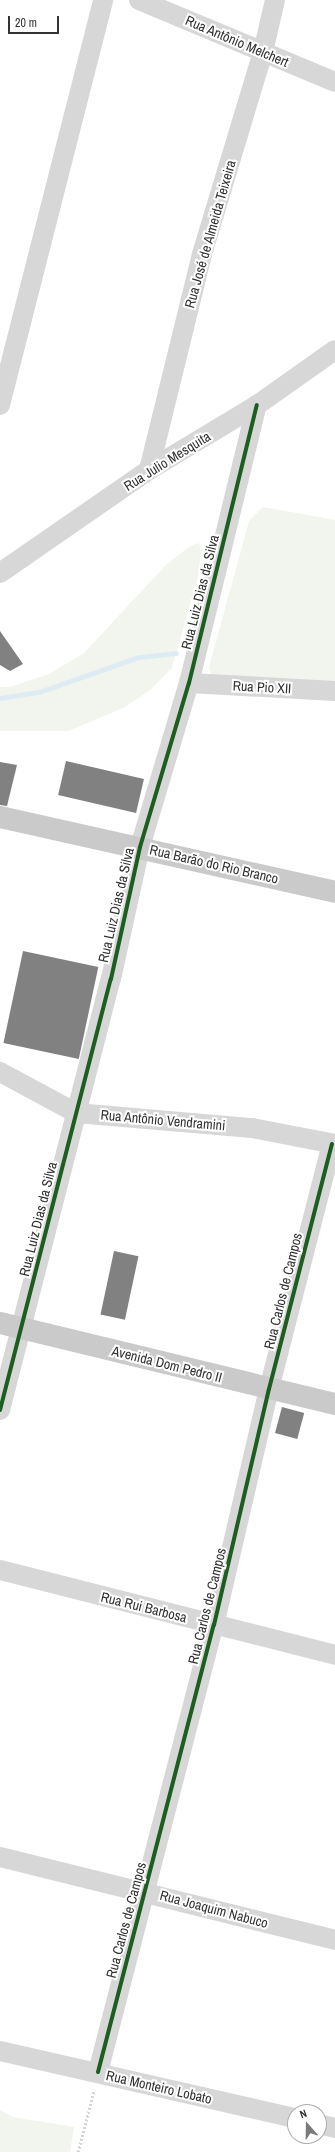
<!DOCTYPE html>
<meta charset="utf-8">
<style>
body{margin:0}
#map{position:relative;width:335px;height:2152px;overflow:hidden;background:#fff;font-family:"Archivo Narrow",sans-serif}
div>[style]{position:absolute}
.green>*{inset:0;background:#f1f5ed}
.stream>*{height:5px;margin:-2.5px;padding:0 2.5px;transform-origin:2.5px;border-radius:2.5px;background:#ddebf3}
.building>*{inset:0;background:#818181;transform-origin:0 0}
.path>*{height:2.5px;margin-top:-1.25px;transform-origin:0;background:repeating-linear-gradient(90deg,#d6d6d6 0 2px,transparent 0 4px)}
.minor>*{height:20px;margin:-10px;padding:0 10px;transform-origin:10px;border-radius:10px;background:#d7d7d7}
.major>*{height:22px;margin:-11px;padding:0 11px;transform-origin:11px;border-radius:11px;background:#cacaca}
.cycleway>*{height:4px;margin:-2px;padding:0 2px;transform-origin:2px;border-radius:2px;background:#1b5e20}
span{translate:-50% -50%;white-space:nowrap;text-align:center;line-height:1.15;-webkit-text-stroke:4px #fff;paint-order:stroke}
.street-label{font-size:14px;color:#333}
.north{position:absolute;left:287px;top:2104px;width:40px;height:40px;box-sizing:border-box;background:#fff;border:1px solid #adadad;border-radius:50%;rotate:340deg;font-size:11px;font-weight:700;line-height:16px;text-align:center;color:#333}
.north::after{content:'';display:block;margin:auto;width:14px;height:18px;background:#7a7a7a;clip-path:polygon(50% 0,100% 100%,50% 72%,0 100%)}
.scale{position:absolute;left:8px;top:16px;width:51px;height:18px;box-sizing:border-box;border:2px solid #333;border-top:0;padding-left:5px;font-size:12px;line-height:14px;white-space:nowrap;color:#333;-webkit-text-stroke:3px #fff;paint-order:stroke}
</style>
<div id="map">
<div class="green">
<i style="clip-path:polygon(263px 507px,335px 520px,335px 683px,212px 677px,209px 667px,249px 521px)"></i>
<i style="clip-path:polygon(199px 543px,201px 552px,198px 577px,172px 668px,150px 690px,125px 707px,69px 731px,0 731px,0 687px,10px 687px,49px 674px,84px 653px,165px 566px,190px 546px)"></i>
<i style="clip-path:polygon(0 2110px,13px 2117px,74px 2127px,70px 2152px,0 2152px)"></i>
</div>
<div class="stream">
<i style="left:0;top:698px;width:39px;rotate:-9deg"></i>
<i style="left:39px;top:692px;width:106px;rotate:-19.3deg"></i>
<i style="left:139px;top:657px;width:37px;rotate:-6deg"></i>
</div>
<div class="building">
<i style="clip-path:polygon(0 631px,23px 664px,10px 671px,0 665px)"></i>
<i style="left:66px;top:761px;width:80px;height:35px;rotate:13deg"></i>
<i style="clip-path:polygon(0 762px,17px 765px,7px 806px,0 805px)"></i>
<i style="left:23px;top:951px;width:77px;height:94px;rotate:12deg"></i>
<i style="left:114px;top:1251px;width:25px;height:65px;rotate:12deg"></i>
<i style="left:282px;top:1407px;width:23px;height:27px;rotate:15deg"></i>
</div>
<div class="path">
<i style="left:78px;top:2152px;width:64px;rotate:-75.5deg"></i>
</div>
<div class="minor">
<i style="left:139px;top:0;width:212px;rotate:22.7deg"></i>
<i style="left:0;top:405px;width:418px;rotate:-75.7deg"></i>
<i style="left:149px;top:470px;width:222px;rotate:-76.2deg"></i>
<i style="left:202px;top:254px;width:211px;rotate:-73.2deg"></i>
<i style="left:263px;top:52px;width:53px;rotate:-77deg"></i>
<i style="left:0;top:573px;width:181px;rotate:-34.7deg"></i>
<i style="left:149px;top:470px;width:126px;rotate:-31deg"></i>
<i style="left:257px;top:405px;width:95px;rotate:-35.2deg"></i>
<i style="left:189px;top:683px;width:146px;rotate:3.1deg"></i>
<i style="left:0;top:1072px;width:86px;rotate:28.3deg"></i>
<i style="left:76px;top:1113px;width:177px;rotate:4.9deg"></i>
<i style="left:252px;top:1128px;width:85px;rotate:10.9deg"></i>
<i style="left:0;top:1410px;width:445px;rotate:-75.6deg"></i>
<i style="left:111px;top:979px;width:135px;rotate:-77.6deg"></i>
<i style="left:140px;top:847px;width:171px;rotate:-73.4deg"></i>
<i style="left:189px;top:683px;width:286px;rotate:-76.3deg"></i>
<i style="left:0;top:1570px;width:346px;rotate:14.2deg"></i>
<i style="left:0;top:1857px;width:345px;rotate:13.9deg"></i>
<i style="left:0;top:2051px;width:303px;rotate:12.8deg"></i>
<i style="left:98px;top:2072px;width:462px;rotate:-75.5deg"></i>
<i style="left:214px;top:1625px;width:242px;rotate:-76.9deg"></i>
<i style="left:269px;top:1389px;width:253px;rotate:-75.6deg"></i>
<i style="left:319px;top:2124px;width:16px;rotate:14deg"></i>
</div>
<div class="major">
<i style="left:0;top:817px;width:343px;rotate:12.6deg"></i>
<i style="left:0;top:1323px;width:345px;rotate:13.6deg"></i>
</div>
<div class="cycleway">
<i style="left:0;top:1410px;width:445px;rotate:-75.6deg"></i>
<i style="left:111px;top:979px;width:135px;rotate:-77.6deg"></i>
<i style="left:140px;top:847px;width:171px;rotate:-73.4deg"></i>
<i style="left:189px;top:683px;width:286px;rotate:-76.3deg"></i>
<i style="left:98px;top:2072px;width:462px;rotate:-75.5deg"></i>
<i style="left:214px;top:1625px;width:242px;rotate:-76.9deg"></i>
<i style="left:269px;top:1389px;width:253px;rotate:-75.6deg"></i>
</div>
<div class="street-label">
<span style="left:237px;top:41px;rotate:23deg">Rua Antônio Melchert</span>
<span style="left:210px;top:234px;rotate:-74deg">Rua José de Almeida Teixeira</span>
<span style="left:167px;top:461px;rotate:-32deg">Rua Julio Mesquita</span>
<span style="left:200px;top:592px;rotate:-76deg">Rua Luiz Dias da Silva</span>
<span style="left:262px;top:687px;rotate:3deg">Rua Pio XII</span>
<span style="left:214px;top:864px;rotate:13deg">Rua Barão do Rio Branco</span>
<span style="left:116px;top:905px;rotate:-77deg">Rua Luiz Dias da Silva</span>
<span style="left:163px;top:1120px;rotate:5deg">Rua Antônio Vendramini</span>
<span style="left:38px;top:1219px;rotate:-76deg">Rua Luiz Dias da Silva</span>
<span style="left:283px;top:1291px;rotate:-76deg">Rua Carlos de Campos</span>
<span style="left:167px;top:1364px;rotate:14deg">Avenida Dom Pedro II</span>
<span style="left:207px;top:1606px;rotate:-76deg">Rua Carlos de Campos</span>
<span style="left:144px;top:1607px;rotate:14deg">Rua Rui Barbosa</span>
<span style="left:214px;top:1909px;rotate:15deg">Rua Joaquim Nabuco</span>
<span style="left:126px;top:1920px;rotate:-75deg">Rua Carlos de Campos</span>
<span style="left:159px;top:2087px;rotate:13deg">Rua Monteiro Lobato</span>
</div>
<div class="north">N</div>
<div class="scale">20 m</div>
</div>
